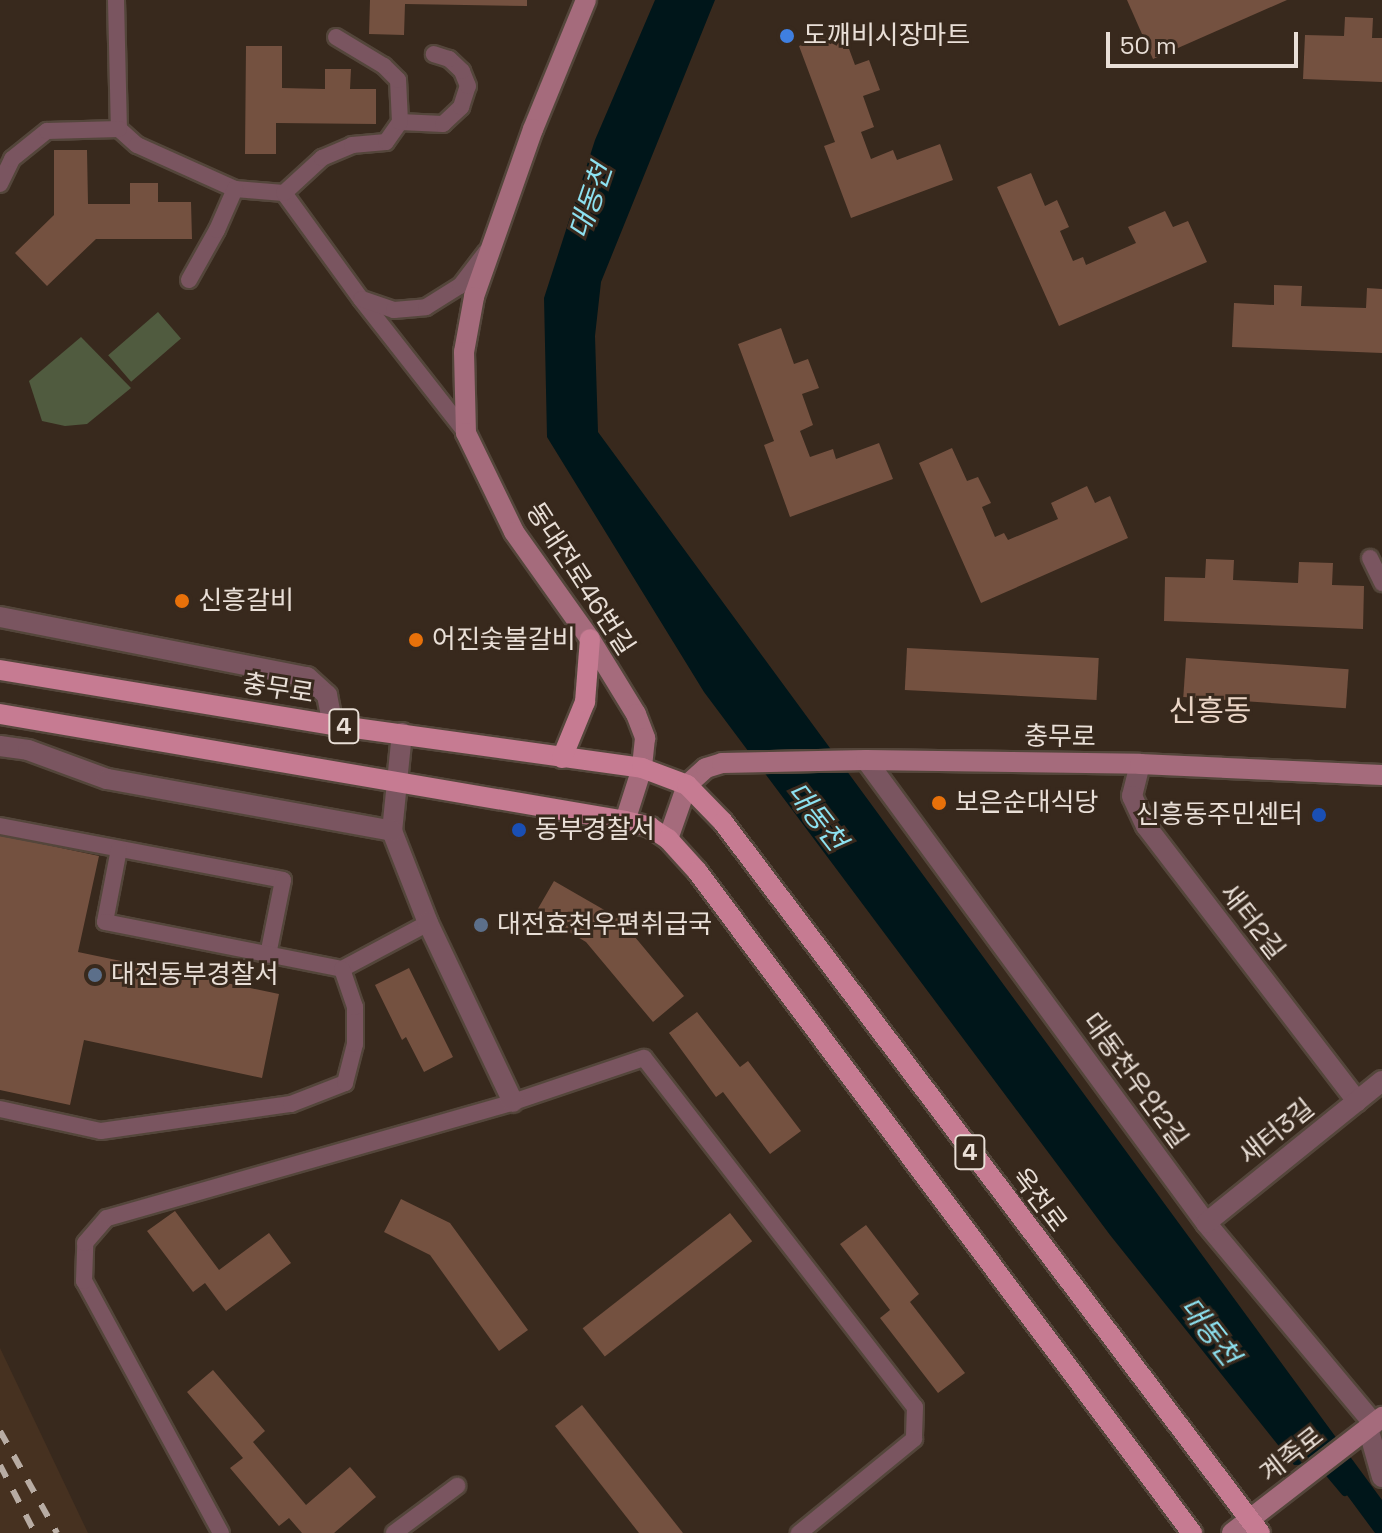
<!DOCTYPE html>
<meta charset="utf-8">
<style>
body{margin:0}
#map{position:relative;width:1382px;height:1533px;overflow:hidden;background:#38291d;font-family:"Space Grotesk","Noto Sans KR",sans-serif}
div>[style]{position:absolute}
.built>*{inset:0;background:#463120}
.green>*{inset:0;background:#505b3f;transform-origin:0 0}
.water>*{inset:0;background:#00161a}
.stream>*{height:8px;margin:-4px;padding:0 4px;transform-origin:4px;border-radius:4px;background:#00161a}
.building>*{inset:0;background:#745140;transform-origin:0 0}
.roads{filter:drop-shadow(2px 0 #54463b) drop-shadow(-2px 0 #54463b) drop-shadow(0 2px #54463b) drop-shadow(0 -2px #54463b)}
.lane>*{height:16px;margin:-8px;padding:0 8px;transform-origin:8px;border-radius:8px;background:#7a5560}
.street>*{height:20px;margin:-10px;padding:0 10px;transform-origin:10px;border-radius:10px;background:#7a5560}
.secondary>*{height:20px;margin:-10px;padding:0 10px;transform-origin:10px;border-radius:10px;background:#a56b7c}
.primary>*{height:20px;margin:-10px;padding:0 10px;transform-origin:10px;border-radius:10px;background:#c67b92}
.rail>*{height:6px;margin-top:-3px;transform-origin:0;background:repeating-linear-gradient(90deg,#b8aca3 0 14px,transparent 0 28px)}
.dots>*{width:22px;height:22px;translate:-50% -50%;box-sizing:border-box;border:4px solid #38291d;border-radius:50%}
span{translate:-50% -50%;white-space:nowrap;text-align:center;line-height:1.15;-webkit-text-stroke:6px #38291d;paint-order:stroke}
.shield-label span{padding:2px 6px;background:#38291d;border:2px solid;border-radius:6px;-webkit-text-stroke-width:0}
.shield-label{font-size:24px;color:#e9dfd7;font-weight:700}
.poi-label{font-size:26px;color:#e9dfd7}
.left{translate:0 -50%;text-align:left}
.right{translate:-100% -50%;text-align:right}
.street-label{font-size:26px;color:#e9dfd7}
.water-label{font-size:28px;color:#8de1f0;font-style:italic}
.quarter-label{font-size:30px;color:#ead5c6}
.scale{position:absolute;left:1106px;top:32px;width:192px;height:36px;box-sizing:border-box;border:4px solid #e9dfd7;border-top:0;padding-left:10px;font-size:24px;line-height:28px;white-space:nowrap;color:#e9dfd7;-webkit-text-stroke:6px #38291d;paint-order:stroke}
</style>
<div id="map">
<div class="built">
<i style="clip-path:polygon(0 1348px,88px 1533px,0 1533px)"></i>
</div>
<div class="green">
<i style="left:158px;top:312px;width:35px;height:66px;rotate:49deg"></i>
<i style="clip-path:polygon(81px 337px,131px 388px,87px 424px,65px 426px,42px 421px,29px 381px)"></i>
</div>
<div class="water">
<i style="clip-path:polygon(655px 0,715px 0,601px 282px,595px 336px,598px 432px,1382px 1500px,1382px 1533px,1375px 1533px,1324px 1464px,1294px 1465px,1110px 1235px,704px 692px,547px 437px,544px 298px,595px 140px)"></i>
</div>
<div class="stream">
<i style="left:1323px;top:1466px;width:34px;rotate:50deg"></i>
</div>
<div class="building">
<i style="clip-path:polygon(370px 0,527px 0,527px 6px,405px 4px,404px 35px,369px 34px)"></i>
<i style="clip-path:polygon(1127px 0,1287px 0,1153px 59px)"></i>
<i style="clip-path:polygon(1345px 17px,1373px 18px,1372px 38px,1382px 38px,1382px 82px,1303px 79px,1305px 35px,1344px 36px)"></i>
<i style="clip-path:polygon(842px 30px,855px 65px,869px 60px,880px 90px,863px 96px,874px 127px,861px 132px,871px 159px,893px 150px,897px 160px,940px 144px,953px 180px,851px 218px,824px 146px,835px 142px,799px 46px)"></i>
<i style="clip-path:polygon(246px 46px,282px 46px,282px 88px,325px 89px,325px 69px,351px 69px,350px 89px,376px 89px,376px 124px,276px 123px,276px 154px,245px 154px)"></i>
<i style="clip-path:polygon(54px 150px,87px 150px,88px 204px,130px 204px,130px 183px,158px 183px,158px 202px,191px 202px,192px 239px,96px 239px,47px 286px,15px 253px,54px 215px)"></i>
<i style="clip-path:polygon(1031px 173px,1045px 206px,1057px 200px,1069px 227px,1060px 231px,1073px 261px,1083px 257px,1086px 265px,1136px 243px,1128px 227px,1165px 211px,1173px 227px,1188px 221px,1207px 262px,1059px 326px,997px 187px)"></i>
<i style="clip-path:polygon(1274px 285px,1302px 286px,1301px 306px,1366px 308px,1367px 288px,1382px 289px,1382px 353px,1232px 347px,1234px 303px,1274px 305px)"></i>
<i style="clip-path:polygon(781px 328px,794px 364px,808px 359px,819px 388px,802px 394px,813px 425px,800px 431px,810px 457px,833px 449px,836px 459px,879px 443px,893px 479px,790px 517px,764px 445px,774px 441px,738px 344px)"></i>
<i style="clip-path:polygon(952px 448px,967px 481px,978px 477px,991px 503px,982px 507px,995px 537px,1004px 533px,1008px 540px,1058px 519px,1051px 503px,1087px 486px,1095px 503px,1110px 496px,1128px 538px,981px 603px,919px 463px)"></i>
<i style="clip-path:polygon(1206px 559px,1234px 560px,1233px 580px,1298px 583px,1299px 562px,1333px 563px,1332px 585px,1364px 586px,1363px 629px,1164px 621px,1165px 577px,1205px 578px)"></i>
<i style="left:907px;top:648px;width:192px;height:42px;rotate:3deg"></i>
<i style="left:1186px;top:658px;width:163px;height:39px;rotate:4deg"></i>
<i style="clip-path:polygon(0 835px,99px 856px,78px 952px,279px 994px,262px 1078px,84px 1040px,70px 1105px,0 1090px)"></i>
<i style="clip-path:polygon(554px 881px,620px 919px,684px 996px,653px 1022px,586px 942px,536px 912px)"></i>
<i style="clip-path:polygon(409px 968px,453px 1057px,424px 1072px,406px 1037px,402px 1040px,375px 985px)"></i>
<i style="clip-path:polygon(697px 1012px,740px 1067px,748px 1061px,801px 1131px,770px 1154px,723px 1092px,716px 1097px,669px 1033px)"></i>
<i style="clip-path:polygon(401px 1199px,450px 1223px,528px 1330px,499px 1351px,430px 1255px,384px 1232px)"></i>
<i style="clip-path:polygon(175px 1211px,219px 1270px,269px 1233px,291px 1263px,226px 1311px,205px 1283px,193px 1292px,147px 1231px)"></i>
<i style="left:730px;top:1213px;width:36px;height:187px;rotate:52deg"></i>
<i style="clip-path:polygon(866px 1225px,919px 1294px,910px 1302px,965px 1373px,938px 1393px,880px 1318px,890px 1310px,840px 1244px)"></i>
<i style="clip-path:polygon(213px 1370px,265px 1431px,253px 1442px,306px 1505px,350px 1467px,376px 1497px,334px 1533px,302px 1533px,289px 1518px,279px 1526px,230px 1468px,243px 1458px,187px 1392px)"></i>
<i style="clip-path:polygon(582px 1405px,683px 1533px,639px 1533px,555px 1426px)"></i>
</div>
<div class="roads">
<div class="lane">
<i style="left:116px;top:0;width:129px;rotate:88.7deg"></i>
<i style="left:119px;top:129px;width:24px;rotate:42deg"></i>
<i style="left:137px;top:145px;width:107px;rotate:24.2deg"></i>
<i style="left:235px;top:189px;width:49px;rotate:4.7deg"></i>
<i style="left:284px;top:193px;width:131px;rotate:54deg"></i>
<i style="left:361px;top:299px;width:170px;rotate:51.9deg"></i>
<i style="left:400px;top:122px;width:43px;rotate:2.7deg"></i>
<i style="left:443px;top:124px;width:25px;rotate:-43deg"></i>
<i style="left:461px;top:107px;width:22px;rotate:-72deg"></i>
<i style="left:468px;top:86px;width:16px;rotate:-112deg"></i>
<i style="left:462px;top:71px;width:18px;rotate:-137deg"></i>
<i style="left:449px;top:59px;width:16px;rotate:-162deg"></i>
<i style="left:0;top:184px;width:28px;rotate:-64deg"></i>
<i style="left:12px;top:159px;width:45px;rotate:-38.7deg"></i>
<i style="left:47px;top:131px;width:72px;rotate:-1.6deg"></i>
<i style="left:284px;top:193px;width:52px;rotate:-42.6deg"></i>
<i style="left:322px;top:158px;width:33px;rotate:-23deg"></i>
<i style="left:352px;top:145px;width:34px;rotate:-5deg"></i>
<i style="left:386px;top:142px;width:24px;rotate:-55deg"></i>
<i style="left:400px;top:122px;width:42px;rotate:-92.7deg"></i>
<i style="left:398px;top:80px;width:20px;rotate:-135deg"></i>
<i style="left:384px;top:66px;width:56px;rotate:-148.9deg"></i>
<i style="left:189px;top:280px;width:57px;rotate:-60.8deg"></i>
<i style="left:217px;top:230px;width:45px;rotate:-66.3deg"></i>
<i style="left:362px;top:299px;width:34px;rotate:19deg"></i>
<i style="left:394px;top:310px;width:32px;rotate:-5deg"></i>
<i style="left:426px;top:307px;width:40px;rotate:-32deg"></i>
<i style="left:460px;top:286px;width:43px;rotate:-52.6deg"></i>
<i style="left:1370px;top:558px;width:28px;rotate:64deg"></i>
<i style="left:0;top:826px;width:288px;rotate:10.8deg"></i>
<i style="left:283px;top:880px;width:76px;rotate:101.3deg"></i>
<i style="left:119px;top:849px;width:74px;rotate:100.9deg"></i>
<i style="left:105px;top:922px;width:242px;rotate:11.2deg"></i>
<i style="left:342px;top:969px;width:98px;rotate:-28.1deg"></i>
<i style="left:0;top:1109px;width:103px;rotate:12.3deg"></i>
<i style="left:101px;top:1131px;width:192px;rotate:-8.1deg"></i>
<i style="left:291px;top:1104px;width:58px;rotate:-21.3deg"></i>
<i style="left:345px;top:1083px;width:40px;rotate:-75.6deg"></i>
<i style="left:355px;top:1044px;width:37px;rotate:-90deg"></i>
<i style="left:355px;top:1007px;width:40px;rotate:-108.9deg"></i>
<i style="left:221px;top:1533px;width:287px;rotate:-118.5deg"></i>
<i style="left:84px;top:1281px;width:38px;rotate:-88deg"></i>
<i style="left:85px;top:1243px;width:33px;rotate:-49deg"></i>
<i style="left:107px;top:1218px;width:422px;rotate:-15.9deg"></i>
<i style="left:513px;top:1102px;width:138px;rotate:-18.6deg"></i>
<i style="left:644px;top:1058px;width:442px;rotate:52.2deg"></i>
<i style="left:915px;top:1407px;width:32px;rotate:92deg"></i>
<i style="left:914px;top:1439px;width:149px;rotate:140.7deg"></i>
<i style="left:394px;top:1533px;width:79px;rotate:-36.7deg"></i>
</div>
<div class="street">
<i style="left:0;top:617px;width:313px;rotate:11.1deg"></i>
<i style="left:307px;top:677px;width:27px;rotate:42deg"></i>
<i style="left:327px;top:695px;width:31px;rotate:79deg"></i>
<i style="left:402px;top:733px;width:99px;rotate:95.8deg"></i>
<i style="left:392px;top:831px;width:99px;rotate:68.6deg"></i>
<i style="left:428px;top:923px;width:198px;rotate:64.6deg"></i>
<i style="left:0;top:746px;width:28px;rotate:8deg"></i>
<i style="left:28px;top:750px;width:84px;rotate:20.2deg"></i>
<i style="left:107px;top:779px;width:290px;rotate:10.3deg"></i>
<i style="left:866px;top:760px;width:574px;rotate:53.71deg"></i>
<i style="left:1206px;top:1223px;width:262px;rotate:50.1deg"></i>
<i style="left:1140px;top:764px;width:33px;rotate:104deg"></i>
<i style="left:1132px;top:796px;width:33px;rotate:65deg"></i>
<i style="left:1146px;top:826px;width:347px;rotate:52.5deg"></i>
<i style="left:1206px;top:1223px;width:226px;rotate:-38.9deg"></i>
<i style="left:1368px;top:1428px;width:51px;rotate:74.1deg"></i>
</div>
<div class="secondary">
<i style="left:586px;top:0;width:139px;rotate:112.3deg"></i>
<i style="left:533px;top:129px;width:178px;rotate:109.4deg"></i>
<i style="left:474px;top:297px;width:56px;rotate:100.3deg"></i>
<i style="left:464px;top:352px;width:81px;rotate:88.6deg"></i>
<i style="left:466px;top:433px;width:110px;rotate:64.1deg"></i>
<i style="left:514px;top:532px;width:131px;rotate:54.6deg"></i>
<i style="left:590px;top:639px;width:88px;rotate:58.5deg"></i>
<i style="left:636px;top:714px;width:26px;rotate:69deg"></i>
<i style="left:645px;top:738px;width:30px;rotate:96deg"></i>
<i style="left:642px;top:768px;width:56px;rotate:107.8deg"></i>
<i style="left:668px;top:839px;width:57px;rotate:-70.6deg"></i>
<i style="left:687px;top:785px;width:25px;rotate:-42deg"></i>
<i style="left:706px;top:768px;width:17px;rotate:-17deg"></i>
<i style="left:722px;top:763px;width:144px;rotate:-1.2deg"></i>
<i style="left:866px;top:760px;width:274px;rotate:0.8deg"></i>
<i style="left:1140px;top:764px;width:242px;rotate:2.6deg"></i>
<i style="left:1232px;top:1533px;width:190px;rotate:-37.7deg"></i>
</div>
<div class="primary">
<i style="left:0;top:670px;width:338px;rotate:9.4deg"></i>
<i style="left:333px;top:725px;width:312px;rotate:7.9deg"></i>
<i style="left:642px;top:768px;width:48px;rotate:20.7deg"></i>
<i style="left:687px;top:785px;width:52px;rotate:45.8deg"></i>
<i style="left:723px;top:822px;width:891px;rotate:52.94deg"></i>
<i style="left:0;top:714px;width:634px;rotate:9.71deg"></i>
<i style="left:625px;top:821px;width:26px;rotate:13deg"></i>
<i style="left:650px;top:827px;width:22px;rotate:34deg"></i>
<i style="left:668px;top:839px;width:43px;rotate:47.8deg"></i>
<i style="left:697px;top:871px;width:827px;rotate:53.21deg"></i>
<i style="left:562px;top:758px;width:61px;rotate:-67.7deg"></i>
<i style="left:585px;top:702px;width:63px;rotate:-85.5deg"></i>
</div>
</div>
<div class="rail">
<i style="left:0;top:1431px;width:117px;rotate:60.8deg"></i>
<i style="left:0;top:1465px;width:76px;rotate:62.8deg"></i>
</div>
<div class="dots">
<i style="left:787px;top:36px;background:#3f7fe0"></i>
<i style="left:182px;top:601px;background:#e8710a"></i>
<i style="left:416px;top:640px;background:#e8710a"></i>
<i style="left:939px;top:803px;background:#e8710a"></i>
<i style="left:1319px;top:815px;background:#1a4fb4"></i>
<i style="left:519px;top:830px;background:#1a4fb4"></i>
<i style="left:481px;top:925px;background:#5c6f8a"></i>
<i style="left:95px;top:975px;background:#5c6f8a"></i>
</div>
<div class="shield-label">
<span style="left:344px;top:726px">4</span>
<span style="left:970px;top:1152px">4</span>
</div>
<div class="poi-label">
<span class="left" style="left:803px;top:36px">도깨비시장마트</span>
<span class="left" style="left:198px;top:601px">신흥갈비</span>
<span class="left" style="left:432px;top:640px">어진숯불갈비</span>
<span class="left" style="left:955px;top:803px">보은순대식당</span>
<span class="right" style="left:1303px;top:815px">신흥동주민센터</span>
<span class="left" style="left:535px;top:830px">동부경찰서</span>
<span class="left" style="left:497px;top:925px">대전효천우편취급국</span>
<span class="left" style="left:111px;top:975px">대전동부경찰서</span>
</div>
<div class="street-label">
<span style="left:580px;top:579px;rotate:57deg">동대전로46번길</span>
<span style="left:278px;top:689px;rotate:9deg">충무로</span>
<span style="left:1060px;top:737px;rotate:1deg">충무로</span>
<span style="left:1252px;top:922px;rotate:52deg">새터2길</span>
<span style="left:1135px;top:1081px;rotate:54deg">대동천우안2길</span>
<span style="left:1277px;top:1132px;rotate:-39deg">새터3길</span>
<span style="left:1039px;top:1200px;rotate:53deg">옥천로</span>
<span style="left:1292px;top:1455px;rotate:-38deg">계족로</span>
</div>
<div class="water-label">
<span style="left:590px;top:201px;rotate:-71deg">대동천</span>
<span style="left:817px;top:816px;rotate:52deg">대동천</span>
<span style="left:1210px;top:1331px;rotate:52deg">대동천</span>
</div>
<div class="quarter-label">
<span style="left:1210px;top:711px">신흥동</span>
</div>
<div class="scale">50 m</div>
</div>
